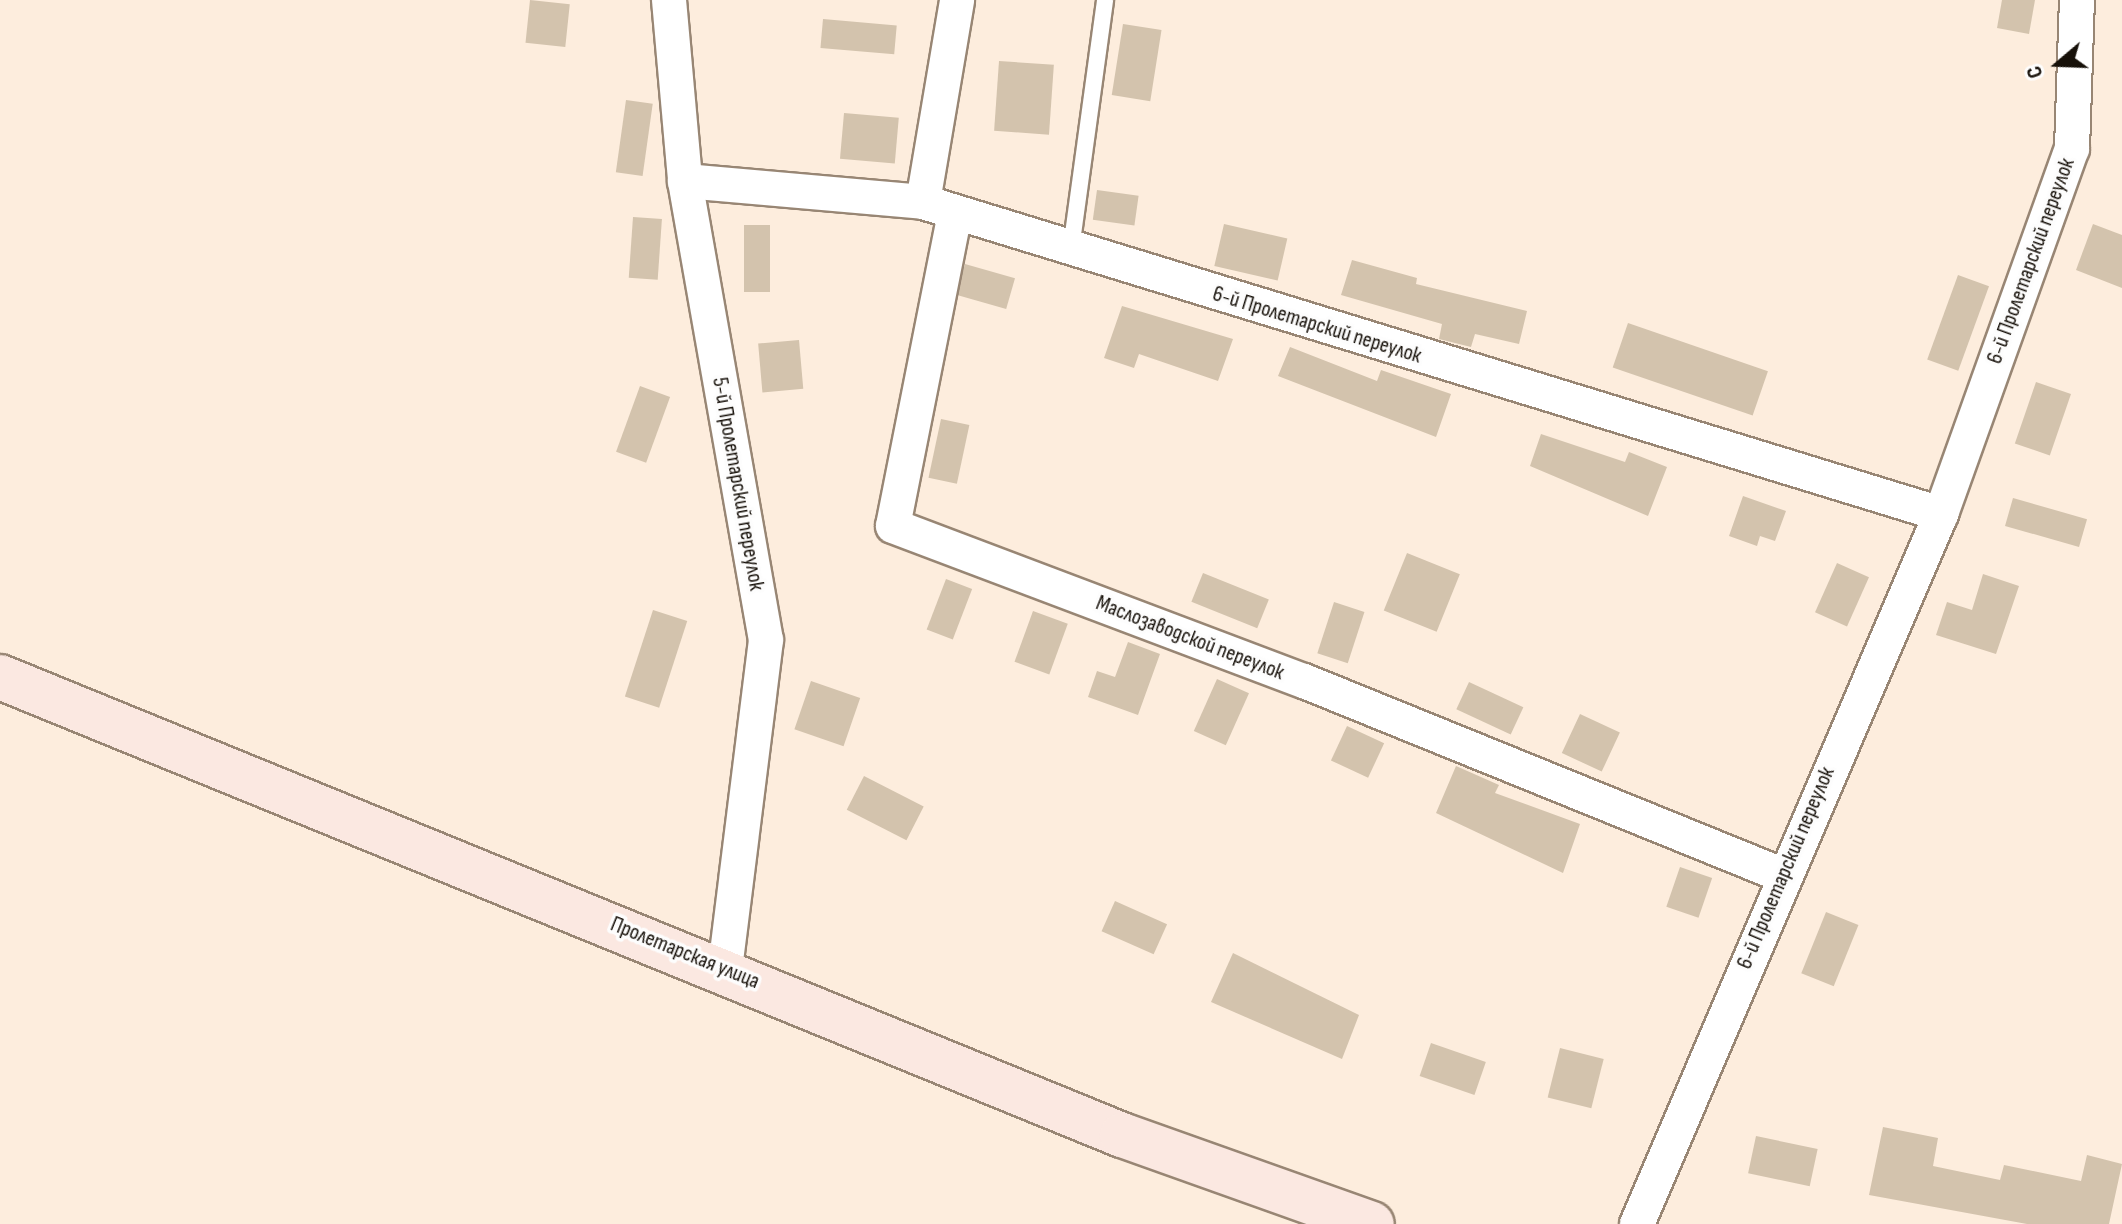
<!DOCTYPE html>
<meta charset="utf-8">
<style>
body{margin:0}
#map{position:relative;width:2122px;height:1224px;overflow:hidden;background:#fdeddd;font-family:"Sofia Sans Condensed",sans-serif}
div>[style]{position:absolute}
.building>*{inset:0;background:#d3c3ad;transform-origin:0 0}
.roads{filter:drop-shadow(2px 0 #988674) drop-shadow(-2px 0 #988674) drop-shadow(0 2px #988674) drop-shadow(0 -2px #988674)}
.lane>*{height:16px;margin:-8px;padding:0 8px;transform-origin:8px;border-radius:8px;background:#fff}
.street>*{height:34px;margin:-17px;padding:0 17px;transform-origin:17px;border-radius:17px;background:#fff}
.secondary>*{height:44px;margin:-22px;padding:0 22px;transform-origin:22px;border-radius:22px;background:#fbe8e1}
span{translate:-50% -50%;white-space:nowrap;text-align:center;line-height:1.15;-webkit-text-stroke:7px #fdfdfd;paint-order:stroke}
.street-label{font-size:22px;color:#161009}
.north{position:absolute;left:2018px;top:24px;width:80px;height:80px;-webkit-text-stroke:6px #fdfdfd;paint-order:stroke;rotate:251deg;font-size:22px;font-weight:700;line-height:32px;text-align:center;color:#161009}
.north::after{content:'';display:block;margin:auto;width:28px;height:36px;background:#161009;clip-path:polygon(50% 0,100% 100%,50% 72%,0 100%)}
</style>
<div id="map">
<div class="building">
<i style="left:530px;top:0;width:40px;height:43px;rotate:6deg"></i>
<i style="clip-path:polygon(2002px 0,2035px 0,2029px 34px,1997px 28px)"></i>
<i style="left:823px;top:19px;width:74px;height:29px;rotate:5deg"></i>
<i style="left:1123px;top:24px;width:39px;height:72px;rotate:9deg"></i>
<i style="left:999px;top:61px;width:55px;height:70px;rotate:4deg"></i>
<i style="left:626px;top:100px;width:27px;height:73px;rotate:8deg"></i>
<i style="left:844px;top:113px;width:55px;height:46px;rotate:5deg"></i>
<i style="left:1097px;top:190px;width:42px;height:30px;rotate:8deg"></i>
<i style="left:633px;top:217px;width:29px;height:61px;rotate:4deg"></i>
<i style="left:1224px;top:224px;width:65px;height:43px;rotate:13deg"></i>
<i style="clip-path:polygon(2093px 224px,2122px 235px,2122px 288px,2076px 270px)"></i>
<i style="left:744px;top:225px;width:26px;height:67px"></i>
<i style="clip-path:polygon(1352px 260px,1417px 278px,1416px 284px,1527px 311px,1519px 344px,1475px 334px,1471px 347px,1439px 339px,1442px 324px,1341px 295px)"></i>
<i style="left:965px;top:264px;width:52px;height:32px;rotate:16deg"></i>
<i style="left:1958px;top:275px;width:33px;height:90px;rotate:20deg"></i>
<i style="clip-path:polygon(1122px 306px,1233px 339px,1218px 381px,1139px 354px,1134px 368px,1104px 358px)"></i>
<i style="left:1628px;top:323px;width:148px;height:47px;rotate:19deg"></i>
<i style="left:799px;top:340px;width:49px;height:41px;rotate:85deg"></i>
<i style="clip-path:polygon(1290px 347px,1377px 381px,1381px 370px,1451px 394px,1436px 437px,1278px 376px)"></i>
<i style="left:2036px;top:382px;width:37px;height:65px;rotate:19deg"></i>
<i style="left:640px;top:386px;width:32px;height:70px;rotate:20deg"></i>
<i style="left:941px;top:419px;width:29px;height:60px;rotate:12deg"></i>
<i style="clip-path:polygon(1541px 434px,1625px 462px,1629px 452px,1667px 467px,1648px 516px,1530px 466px)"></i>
<i style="clip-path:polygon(1743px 496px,1786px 511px,1775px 541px,1760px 536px,1757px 546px,1729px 536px)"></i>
<i style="left:2013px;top:498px;width:77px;height:29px;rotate:16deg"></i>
<i style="left:1407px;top:553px;width:57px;height:62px;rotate:22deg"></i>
<i style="left:1837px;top:563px;width:35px;height:54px;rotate:24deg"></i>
<i style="left:1203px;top:573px;width:71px;height:31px;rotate:22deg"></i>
<i style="clip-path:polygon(1983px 574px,2019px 586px,1996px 654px,1936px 635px,1947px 602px,1972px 610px)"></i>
<i style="left:946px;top:579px;width:28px;height:54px;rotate:21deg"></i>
<i style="left:1334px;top:602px;width:32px;height:54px;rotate:18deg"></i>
<i style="left:653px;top:610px;width:36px;height:91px;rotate:18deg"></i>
<i style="left:1033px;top:611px;width:37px;height:54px;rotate:20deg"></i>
<i style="clip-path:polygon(1128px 642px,1160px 654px,1138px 715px,1088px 697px,1097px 671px,1115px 677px)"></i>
<i style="left:1217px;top:679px;width:35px;height:57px;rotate:24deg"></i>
<i style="left:811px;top:681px;width:52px;height:51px;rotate:19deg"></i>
<i style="left:1469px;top:682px;width:60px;height:30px;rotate:25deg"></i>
<i style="left:1580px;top:714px;width:44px;height:43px;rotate:25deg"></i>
<i style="left:1347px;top:726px;width:41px;height:38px;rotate:25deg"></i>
<i style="clip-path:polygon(1456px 766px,1499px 785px,1495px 793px,1580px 824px,1563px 873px,1436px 813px)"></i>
<i style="left:864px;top:776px;width:67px;height:38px;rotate:27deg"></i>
<i style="left:1680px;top:867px;width:34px;height:42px;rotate:19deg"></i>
<i style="left:1115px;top:901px;width:57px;height:33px;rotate:24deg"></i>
<i style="left:1826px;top:912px;width:35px;height:66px;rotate:22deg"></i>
<i style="clip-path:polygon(1233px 953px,1359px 1015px,1342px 1059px,1211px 1002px)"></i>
<i style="left:1431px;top:1043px;width:58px;height:35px;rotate:19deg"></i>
<i style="left:1560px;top:1048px;width:45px;height:51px;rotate:14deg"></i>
<i style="clip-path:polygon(1883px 1127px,1938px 1138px,1933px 1166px,2000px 1180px,2004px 1165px,2081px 1181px,2087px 1155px,2122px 1164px,2109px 1224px,2027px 1224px,1869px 1195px)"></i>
<i style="left:1756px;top:1136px;width:63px;height:38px;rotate:12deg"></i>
</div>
<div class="roads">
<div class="lane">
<i style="left:1071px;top:249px;width:251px;rotate:-82.2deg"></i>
</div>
<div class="street">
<i style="left:669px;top:0;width:182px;rotate:84.9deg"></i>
<i style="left:685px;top:181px;width:466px;rotate:80deg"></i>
<i style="left:766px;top:640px;width:332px;rotate:97.1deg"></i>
<i style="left:685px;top:181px;width:239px;rotate:5deg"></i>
<i style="left:923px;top:202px;width:1065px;rotate:17.04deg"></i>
<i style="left:923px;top:202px;width:205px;rotate:-80.4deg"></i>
<i style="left:955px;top:213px;width:319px;rotate:101.2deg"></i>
<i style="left:893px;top:526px;width:439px;rotate:20.7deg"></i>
<i style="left:1304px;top:681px;width:516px;rotate:22.09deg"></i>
<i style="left:1637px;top:1224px;width:772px;rotate:-66.82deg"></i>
<i style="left:1941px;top:514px;width:388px;rotate:-70.3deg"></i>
<i style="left:2072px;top:149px;width:149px;rotate:-88.1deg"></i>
</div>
<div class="secondary">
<i style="left:0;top:677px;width:1212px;rotate:22.21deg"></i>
<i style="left:1122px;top:1135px;width:265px;rotate:19.6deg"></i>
</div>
</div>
<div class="street-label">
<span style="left:2031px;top:261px;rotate:-70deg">6-й Пролетарский переулок</span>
<span style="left:1317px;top:325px;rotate:17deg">6-й Пролетарский переулок</span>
<span style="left:738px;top:484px;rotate:80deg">5-й Пролетарский переулок</span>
<span style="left:1190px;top:638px;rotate:21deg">Маслозаводской переулок</span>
<span style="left:1786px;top:868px;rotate:-67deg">6-й Пролетарский переулок</span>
<span style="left:685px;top:953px;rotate:22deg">Пролетарская улица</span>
</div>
<div class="north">С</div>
</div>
